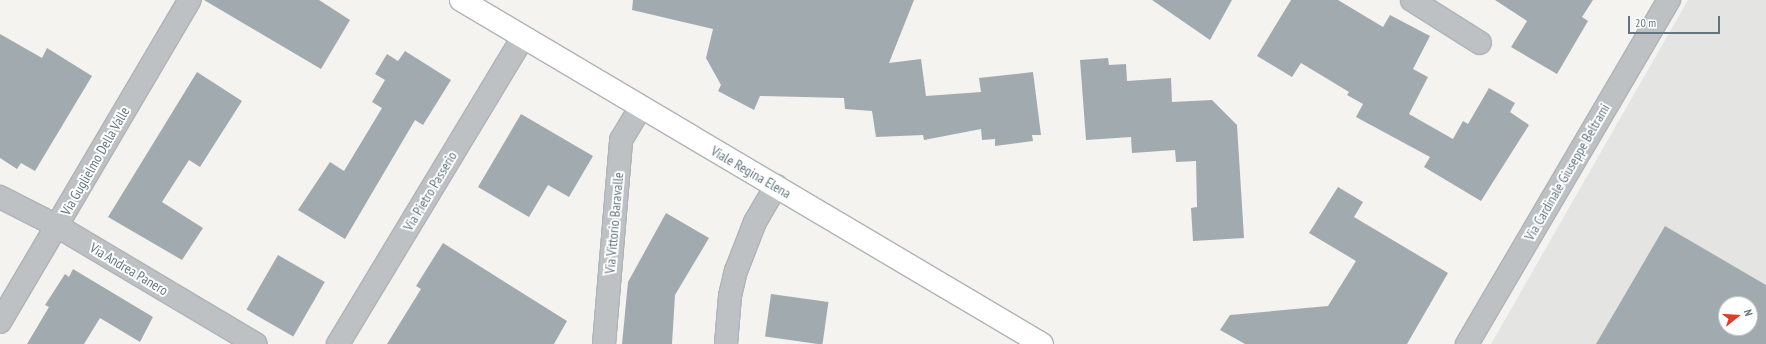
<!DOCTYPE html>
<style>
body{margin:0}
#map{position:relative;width:1766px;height:344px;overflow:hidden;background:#f4f3ef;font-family:"PT Sans Narrow",sans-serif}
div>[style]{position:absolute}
.built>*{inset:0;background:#e4e5e3}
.building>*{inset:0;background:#a1abaf;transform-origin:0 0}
.roads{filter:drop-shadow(1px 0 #aeb4b7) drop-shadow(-1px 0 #aeb4b7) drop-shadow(0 1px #aeb4b7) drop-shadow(0 -1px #aeb4b7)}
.minor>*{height:22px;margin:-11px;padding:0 11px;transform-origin:11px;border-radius:11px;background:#bdc1c4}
.major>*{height:22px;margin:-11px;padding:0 11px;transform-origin:11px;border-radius:11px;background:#fff}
span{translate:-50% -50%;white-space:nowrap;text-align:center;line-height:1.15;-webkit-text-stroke:4px #fff;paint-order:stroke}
.street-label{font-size:14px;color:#637680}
.north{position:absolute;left:1718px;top:296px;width:40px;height:40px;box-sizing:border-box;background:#fff;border:1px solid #c1c8cc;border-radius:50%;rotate:73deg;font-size:11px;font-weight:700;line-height:16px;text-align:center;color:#637680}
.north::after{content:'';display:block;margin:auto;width:14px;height:18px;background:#dd3e26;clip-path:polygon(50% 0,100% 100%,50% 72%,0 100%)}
.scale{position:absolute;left:1628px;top:16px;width:92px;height:18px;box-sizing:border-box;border:2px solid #637680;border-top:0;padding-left:5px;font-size:12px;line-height:14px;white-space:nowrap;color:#637680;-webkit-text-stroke:3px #fff;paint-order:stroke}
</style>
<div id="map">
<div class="built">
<i style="clip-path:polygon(evenodd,1688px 0,1766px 0,1766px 344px,1491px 344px,1688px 0,1726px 304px,1750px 304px,1750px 328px,1726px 328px,1726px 304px)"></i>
</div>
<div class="building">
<i style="clip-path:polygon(204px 0,319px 0,350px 20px,321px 69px)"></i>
<i style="clip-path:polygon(633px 0,914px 0,889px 63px,921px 59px,926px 96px,981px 92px,979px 78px,1033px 72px,1041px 135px,1032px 135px,1033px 141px,995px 146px,995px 139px,982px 140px,981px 129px,924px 140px,923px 135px,876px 137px,872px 111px,845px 109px,844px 98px,760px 96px,754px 110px,718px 91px,721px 85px,706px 58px,713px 29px,632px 10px)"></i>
<i style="clip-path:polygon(1152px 0,1232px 0,1210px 40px)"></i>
<i style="clip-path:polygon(1291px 0,1338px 0,1383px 27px,1390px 15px,1430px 36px,1413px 69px,1428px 77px,1409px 114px,1453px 139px,1463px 121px,1468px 124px,1489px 88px,1515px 103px,1510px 112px,1529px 125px,1481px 201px,1424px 167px,1430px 157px,1356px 117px,1363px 104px,1347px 95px,1349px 92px,1301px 63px,1292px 77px,1257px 56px)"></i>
<i style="clip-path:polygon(1495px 0,1593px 0,1582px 17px,1588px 21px,1557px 74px,1511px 47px,1527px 21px)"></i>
<i style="clip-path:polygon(0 34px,42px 58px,47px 48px,92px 76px,35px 171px,21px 163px,17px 169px,0 158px)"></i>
<i style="clip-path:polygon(405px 51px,451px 80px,423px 125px,415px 120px,345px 239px,298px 210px,330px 162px,344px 171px,382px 108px,372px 102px,385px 80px,375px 74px,387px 54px,398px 61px)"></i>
<i style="clip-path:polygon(1108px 58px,1109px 65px,1126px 64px,1127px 81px,1171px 78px,1172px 102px,1212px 100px,1237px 125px,1244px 238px,1193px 241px,1191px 208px,1197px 207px,1196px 161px,1176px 162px,1175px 150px,1132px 153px,1131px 137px,1086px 140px,1080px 60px)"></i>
<i style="clip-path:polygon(197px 72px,242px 101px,200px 167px,189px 160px,162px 202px,203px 228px,182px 260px,108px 217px)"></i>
<i style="clip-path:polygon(521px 114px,593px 156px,569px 197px,548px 185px,529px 217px,478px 187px)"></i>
<i style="clip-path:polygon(1338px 187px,1363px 202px,1354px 217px,1448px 273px,1407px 344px,1245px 344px,1220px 330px,1230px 315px,1328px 306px,1356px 261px,1309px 233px)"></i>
<i style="clip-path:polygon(666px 213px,709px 238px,675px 295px,672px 344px,622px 344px,628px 282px)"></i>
<i style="clip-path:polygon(evenodd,1665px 226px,1766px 285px,1766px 344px,1596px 344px,1665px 226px,1726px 304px,1750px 304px,1750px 328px,1726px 328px,1726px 304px)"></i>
<i style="clip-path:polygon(443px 243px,567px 321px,554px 344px,387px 344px,421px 289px,416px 286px)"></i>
<i style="left:278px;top:255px;width:54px;height:63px;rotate:30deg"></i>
<i style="clip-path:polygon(73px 269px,153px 317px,140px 342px,100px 318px,84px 344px,27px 344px,49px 307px,45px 305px,65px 274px,69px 277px)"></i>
<i style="left:771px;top:294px;width:58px;height:43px;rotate:8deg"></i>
</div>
<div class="roads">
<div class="minor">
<i style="left:1412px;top:0;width:80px;rotate:32.3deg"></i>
<i style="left:0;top:197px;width:64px;rotate:27deg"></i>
<i style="left:57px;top:226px;width:231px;rotate:30.7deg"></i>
<i style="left:0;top:322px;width:374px;rotate:-59.5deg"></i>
<i style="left:338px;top:344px;width:358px;rotate:-58.9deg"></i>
<i style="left:604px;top:344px;width:205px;rotate:-85.2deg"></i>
<i style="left:621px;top:140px;width:37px;rotate:-59deg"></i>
<i style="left:726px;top:344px;width:48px;rotate:-85.2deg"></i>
<i style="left:730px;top:296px;width:26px;rotate:-77deg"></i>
<i style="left:736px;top:271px;width:53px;rotate:-68.8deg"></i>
<i style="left:755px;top:222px;width:42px;rotate:-59.7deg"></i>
<i style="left:1467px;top:344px;width:399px;rotate:-59.6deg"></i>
</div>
<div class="major">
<i style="left:461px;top:0;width:675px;rotate:30.63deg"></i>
</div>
</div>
<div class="street-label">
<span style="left:95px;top:161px;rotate:-60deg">Via Guglielmo Della Valle</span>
<span style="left:751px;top:172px;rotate:30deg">Viale Regina Elena</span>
<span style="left:1567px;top:172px;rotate:-60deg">Via Cardinale Giuseppe Beltrami</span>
<span style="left:430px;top:191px;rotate:-59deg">Via Pietro Passerio</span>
<span style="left:614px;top:223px;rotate:-85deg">Via Vittorio Baravalle</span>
<span style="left:129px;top:269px;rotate:31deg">Via Andrea Panero</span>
</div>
<div class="north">N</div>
<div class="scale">20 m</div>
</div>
